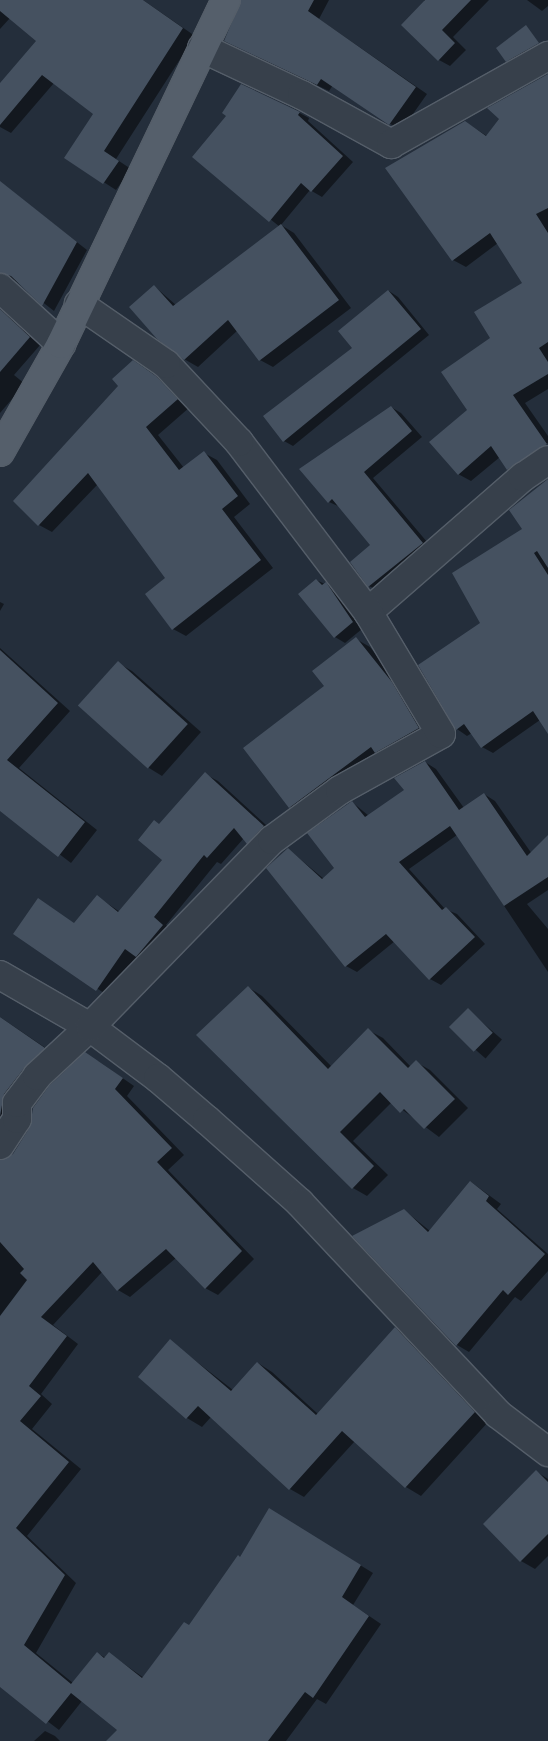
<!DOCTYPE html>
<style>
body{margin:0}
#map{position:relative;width:548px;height:1741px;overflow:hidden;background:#242e3b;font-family:"Sofia Sans Condensed",sans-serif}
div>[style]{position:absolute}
.shadow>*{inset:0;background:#0007;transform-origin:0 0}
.building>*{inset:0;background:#455160;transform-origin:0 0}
.roads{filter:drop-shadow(1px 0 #555e69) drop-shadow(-1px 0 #555e69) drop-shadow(0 1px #555e69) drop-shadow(0 -1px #555e69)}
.street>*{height:28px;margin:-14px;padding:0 14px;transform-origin:14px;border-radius:14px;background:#37404b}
.primary>*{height:28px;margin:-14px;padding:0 14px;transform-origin:14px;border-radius:14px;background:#555f6b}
span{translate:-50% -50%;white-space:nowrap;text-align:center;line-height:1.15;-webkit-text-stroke:4.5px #1c2530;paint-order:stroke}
</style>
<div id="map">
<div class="shadow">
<i style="clip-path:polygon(0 0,143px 0,195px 36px,116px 159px,131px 169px,116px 190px,66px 158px,95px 114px,54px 83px,11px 133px,0 127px,0 85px,38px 41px,10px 18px,0 29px)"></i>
<i style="clip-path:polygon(242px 0,329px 0,319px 19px,427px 94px,401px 131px,333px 85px,329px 91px,237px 47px,225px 40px)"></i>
<i style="clip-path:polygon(424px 0,489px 0,453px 37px,466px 50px,450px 66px,439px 60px)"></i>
<i style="clip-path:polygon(527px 0,548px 0,548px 6px,542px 11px)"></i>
<i style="clip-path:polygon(528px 50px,532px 52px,512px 63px,504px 56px)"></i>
<i style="clip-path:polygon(548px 75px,548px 389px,525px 403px,548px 436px,548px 443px,541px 448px,547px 457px,521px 476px,508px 469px,500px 457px,471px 481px,458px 474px,468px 410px,492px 338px,523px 283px,498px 243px,466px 267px,453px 260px,465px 122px,487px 136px)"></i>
<i style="clip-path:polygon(294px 110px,309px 118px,308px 121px,353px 162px,322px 197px,310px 190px,281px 225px,294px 233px,351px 308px,273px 367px,260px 360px,238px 330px,198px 367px,184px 359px,154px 286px,176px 305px,280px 227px,193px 157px)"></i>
<i style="clip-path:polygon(0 182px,87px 250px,54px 311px,14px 280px,0 284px)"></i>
<i style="clip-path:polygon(389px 291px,398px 297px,429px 335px,293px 446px,284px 441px,354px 349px)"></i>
<i style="clip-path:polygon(0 306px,41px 344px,14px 375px,25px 384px,0 413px)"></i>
<i style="clip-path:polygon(146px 369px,169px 385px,190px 407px,158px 435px,184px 468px,204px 453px,217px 460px,250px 504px,234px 517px,273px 568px,186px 636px,173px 629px,167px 579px,98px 484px,52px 532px,39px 525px)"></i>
<i style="clip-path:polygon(391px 407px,401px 413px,422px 437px,373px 478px,433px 549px,379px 591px,369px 586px,372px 545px,340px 507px,329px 502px)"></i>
<i style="clip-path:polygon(548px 481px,548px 731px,540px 720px,493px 753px,482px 747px,472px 733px,467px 736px,457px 729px,482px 623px)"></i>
<i style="clip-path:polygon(316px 580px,336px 589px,362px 629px,345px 643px,335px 637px,300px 594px)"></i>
<i style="clip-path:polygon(0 602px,4px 604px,0 611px)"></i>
<i style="clip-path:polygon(356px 639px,370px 647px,405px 692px,432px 736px,303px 815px,290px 807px,325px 686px)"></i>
<i style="clip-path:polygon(0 648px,70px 711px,19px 768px,97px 830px,71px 863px,0 809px)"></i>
<i style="clip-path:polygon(118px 663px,132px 671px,201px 732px,162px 776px,149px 768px)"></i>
<i style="clip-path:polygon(425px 762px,436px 769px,464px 808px,484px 794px,495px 801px,532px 854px,548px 837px,548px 890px,527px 904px,548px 929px,548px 972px,457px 835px,409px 869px,445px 909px,457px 914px,485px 944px,441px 985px,430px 979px,395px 941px,357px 972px,346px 966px,288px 849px,324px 879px,336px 868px,352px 802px,369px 816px,406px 790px)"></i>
<i style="clip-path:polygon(205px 774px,218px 781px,276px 834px,260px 850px,244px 838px,221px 864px,217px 862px,166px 925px,175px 933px,149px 964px,137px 957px,110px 997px,15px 934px,75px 924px,98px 897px,120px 912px,163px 859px,159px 825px)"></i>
<i style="clip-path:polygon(248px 987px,262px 996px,332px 1067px,368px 1030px,383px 1038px,411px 1067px,416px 1062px,430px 1070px,468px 1108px,439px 1137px,392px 1102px,353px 1141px,388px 1175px,367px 1196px,353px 1188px)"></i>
<i style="left:468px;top:1010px;width:45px;height:25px;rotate:41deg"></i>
<i style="clip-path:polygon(0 1017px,56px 1055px,0 1145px)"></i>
<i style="clip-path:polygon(98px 1061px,134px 1086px,127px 1096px,184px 1155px,168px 1170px,254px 1259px,218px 1295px,205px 1288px,176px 1258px,130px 1297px,118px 1290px,102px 1272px,53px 1325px,78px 1344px,41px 1394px,52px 1404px,32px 1429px,81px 1469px,27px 1536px,76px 1583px,36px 1653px,73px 1683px,97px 1653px,106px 1658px,110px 1654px,144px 1678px,190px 1626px,241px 1558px,282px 1517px,373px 1573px,353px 1605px,381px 1624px,326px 1704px,317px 1699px,286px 1741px,107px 1741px,119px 1730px,82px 1701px,59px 1730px,0 1685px,0 1159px,14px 1155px)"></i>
<i style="clip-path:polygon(471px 1182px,501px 1204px,497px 1209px,548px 1254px,548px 1271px,521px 1301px,515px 1297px,469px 1352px,457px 1345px,354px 1236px,404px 1210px,430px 1231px)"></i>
<i style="clip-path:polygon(396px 1329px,410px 1337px,489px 1421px,421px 1496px,406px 1487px,355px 1441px,304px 1497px,290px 1489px,211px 1417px,202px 1427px,187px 1418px,139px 1377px,170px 1341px,233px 1390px,258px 1363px,272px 1372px,318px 1414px)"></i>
<i style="clip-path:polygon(537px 1472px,548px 1479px,548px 1556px,535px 1569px,521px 1561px,485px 1524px)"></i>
<i style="clip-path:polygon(45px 1731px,55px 1736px,60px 1741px,34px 1741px)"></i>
</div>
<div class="building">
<i style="clip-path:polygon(0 0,143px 0,183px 28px,104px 151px,119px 161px,103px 184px,64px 158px,93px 114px,42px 75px,0 125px,0 83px,36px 41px,0 11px)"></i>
<i style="clip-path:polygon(241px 0,314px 0,308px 11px,416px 87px,389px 125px,321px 79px,317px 85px,224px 41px)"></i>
<i style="clip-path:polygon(425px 0,471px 0,442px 30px,455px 43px,438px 61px,401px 25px)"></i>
<i style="clip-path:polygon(526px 25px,539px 43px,506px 62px,496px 48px)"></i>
<i style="clip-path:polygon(548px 74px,548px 208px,536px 214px,548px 233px,548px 342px,539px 348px,548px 362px,548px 374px,513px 395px,547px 444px,507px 470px,491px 446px,458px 475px,429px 442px,467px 410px,441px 372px,490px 338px,474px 312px,522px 283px,490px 233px,452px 261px,385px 168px,465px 121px,486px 136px,499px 119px,487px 108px)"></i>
<i style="clip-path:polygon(241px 84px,300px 112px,298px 115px,343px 156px,311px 192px,301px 183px,269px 222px,192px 157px,226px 116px,222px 113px)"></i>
<i style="clip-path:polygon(0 181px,77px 242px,42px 306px,11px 276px,0 273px)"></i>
<i style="clip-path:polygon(281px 224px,339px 300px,259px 361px,228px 320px,184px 360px,157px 339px,129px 307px,154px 285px,173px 306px)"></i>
<i style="clip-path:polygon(388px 290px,421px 329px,283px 442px,263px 416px,352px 348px,338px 331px)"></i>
<i style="clip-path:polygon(0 309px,30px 337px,0 372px)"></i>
<i style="clip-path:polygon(133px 360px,156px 376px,178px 399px,146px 427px,179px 470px,204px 451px,238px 496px,222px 509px,261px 560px,172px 630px,145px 594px,165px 578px,88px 473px,38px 526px,13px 501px,118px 386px,112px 379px)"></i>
<i style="clip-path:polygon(391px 406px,412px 431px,364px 472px,423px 543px,368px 587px,350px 562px,370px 545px,332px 499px,328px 503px,299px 469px)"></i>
<i style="clip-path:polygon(548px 479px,548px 568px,537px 551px,534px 553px,548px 575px,548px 734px,533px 711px,481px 748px,464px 724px,456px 730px,418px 665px,480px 623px,452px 573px,522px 529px,509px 510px)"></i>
<i style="clip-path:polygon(316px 579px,322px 585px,326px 582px,353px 622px,334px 638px,298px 594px)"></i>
<i style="clip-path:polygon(356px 637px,392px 682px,419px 728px,375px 753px,371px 747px,289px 808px,243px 748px,324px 686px,312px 671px)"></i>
<i style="clip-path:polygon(0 650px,58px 703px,7px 760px,85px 822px,58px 857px,0 811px)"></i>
<i style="left:118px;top:661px;width:94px;height:60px;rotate:42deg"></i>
<i style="clip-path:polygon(425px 761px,459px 810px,484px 793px,527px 856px,548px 835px,548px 877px,504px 906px,450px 826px,399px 862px,442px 910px,446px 907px,475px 937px,429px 980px,386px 934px,345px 967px,266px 868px,288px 848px,322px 879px,334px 868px,307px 833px,352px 801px,365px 817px,404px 790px,394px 778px)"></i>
<i style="clip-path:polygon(205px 772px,264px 826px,247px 844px,234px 828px,207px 858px,204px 855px,154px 917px,163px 925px,136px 957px,125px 949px,96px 991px,13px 934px,38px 898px,74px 923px,97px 895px,118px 912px,162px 860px,138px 840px,154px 820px,159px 824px)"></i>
<i style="clip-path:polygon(248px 986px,328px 1069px,368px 1028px,408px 1068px,416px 1060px,455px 1099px,424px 1129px,404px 1109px,400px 1113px,380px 1092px,340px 1132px,374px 1166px,352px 1189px,196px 1035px)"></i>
<i style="left:468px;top:1008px;width:35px;height:27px;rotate:45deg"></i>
<i style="clip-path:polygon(0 1017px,45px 1048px,25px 1067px,4px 1094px,0 1116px)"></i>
<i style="clip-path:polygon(85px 1052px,123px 1078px,115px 1089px,172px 1148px,157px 1162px,242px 1251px,205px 1289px,166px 1249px,117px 1291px,93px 1262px,41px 1317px,67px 1336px,29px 1386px,41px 1396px,20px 1421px,69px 1462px,16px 1528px,65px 1575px,24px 1645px,71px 1684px,97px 1652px,104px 1658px,109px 1652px,142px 1678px,184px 1622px,189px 1625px,238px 1555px,240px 1557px,269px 1508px,361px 1565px,342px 1597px,369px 1616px,313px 1698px,305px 1692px,268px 1741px,106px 1741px,117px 1730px,71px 1693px,46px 1724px,0 1687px,0 1316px,27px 1280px,20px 1273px,24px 1269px,0 1242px,0 1160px,13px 1154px,30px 1127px,33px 1108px,49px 1086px)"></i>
<i style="clip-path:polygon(470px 1181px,489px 1196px,486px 1201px,545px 1254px,508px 1295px,503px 1290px,456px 1346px,352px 1236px,404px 1209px,428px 1232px)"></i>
<i style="clip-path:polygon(395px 1327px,475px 1412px,405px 1488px,342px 1431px,289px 1490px,198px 1406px,186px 1419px,138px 1377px,170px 1339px,231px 1391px,257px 1362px,316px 1415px)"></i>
<i style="clip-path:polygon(536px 1470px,548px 1482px,548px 1534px,520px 1562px,483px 1524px)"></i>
</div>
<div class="roads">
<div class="street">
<i style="left:202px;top:48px;width:110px;rotate:25.2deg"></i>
<i style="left:302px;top:95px;width:102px;rotate:28.8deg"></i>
<i style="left:391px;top:144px;width:180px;rotate:-29.3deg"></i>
<i style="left:0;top:288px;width:83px;rotate:42.6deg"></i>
<i style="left:368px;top:612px;width:206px;rotate:-41.1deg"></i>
<i style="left:523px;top:477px;width:30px;rotate:-34deg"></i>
<i style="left:0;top:975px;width:104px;rotate:30deg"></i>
<i style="left:90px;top:1027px;width:85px;rotate:36.9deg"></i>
<i style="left:158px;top:1078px;width:65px;rotate:40.6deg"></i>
<i style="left:207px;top:1120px;width:125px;rotate:41.7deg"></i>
<i style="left:300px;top:1203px;width:289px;rotate:46.8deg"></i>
<i style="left:498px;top:1414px;width:63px;rotate:37.2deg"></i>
<i style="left:0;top:1145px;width:31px;rotate:-57deg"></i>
<i style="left:17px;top:1119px;width:16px;rotate:-90deg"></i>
<i style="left:17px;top:1103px;width:34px;rotate:-53deg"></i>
<i style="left:37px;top:1076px;width:72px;rotate:-42.8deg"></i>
<i style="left:90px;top:1027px;width:261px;rotate:-45.8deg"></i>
<i style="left:272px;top:840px;width:84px;rotate:-36.3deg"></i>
<i style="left:340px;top:790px;width:115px;rotate:-29deg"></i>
<i style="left:441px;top:734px;width:142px;rotate:-120.9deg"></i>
<i style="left:368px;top:612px;width:213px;rotate:-127.2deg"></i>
<i style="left:239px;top:442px;width:107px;rotate:-133.1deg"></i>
<i style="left:166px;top:364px;width:106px;rotate:-145.4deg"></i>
</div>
<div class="primary">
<i style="left:0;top:452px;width:124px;rotate:-60.5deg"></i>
<i style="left:61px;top:344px;width:382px;rotate:-64.4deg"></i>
</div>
</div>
</div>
